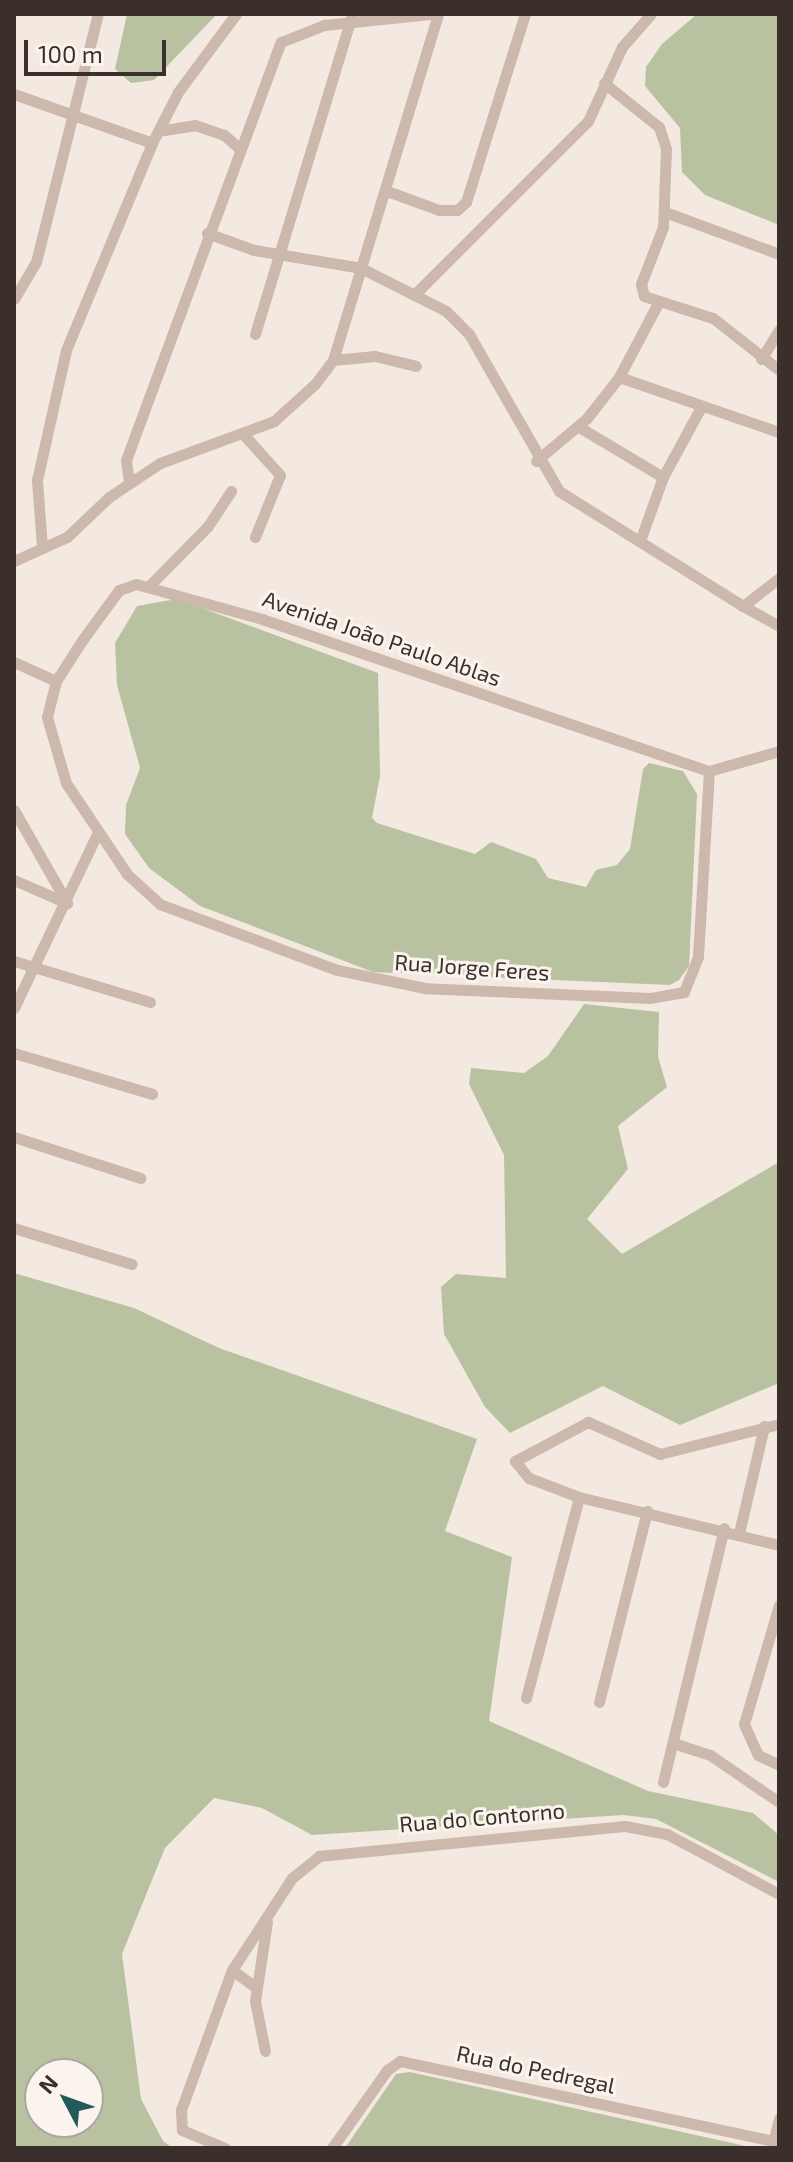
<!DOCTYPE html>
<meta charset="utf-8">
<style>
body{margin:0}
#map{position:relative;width:793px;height:2162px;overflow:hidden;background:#f3e9e1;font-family:"Exo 2",sans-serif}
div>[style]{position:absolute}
.green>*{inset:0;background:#b9c2a0}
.minor>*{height:11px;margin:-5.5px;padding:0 5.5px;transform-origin:5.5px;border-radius:5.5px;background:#ccb8ac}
span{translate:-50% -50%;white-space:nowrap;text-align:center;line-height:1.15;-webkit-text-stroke:6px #faf4ed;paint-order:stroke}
.street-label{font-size:22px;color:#3a2f2b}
.frame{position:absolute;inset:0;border:16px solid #3a2f2b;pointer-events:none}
.north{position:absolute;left:24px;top:2058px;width:80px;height:80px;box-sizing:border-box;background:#faf4ed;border:2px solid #ada59f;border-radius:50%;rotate:311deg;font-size:22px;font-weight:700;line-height:32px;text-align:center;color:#3a2f2b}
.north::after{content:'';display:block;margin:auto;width:28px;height:36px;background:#215b5b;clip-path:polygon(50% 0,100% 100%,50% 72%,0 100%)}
.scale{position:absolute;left:24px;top:40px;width:142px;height:36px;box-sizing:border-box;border:4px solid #3a2f2b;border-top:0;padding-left:10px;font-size:24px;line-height:28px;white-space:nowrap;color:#3a2f2b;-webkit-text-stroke:6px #faf4ed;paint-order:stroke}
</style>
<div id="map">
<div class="green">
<i style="clip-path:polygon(127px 14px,217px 14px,154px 80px,131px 83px,115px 69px)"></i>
<i style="clip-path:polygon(697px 14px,779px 14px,779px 225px,705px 195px,682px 172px,680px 128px,645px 86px,646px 67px,662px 44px)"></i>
<i style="clip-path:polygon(177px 599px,378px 673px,380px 776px,372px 818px,377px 823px,475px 854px,491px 842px,536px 859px,548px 878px,586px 887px,596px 870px,617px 865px,630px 849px,643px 769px,649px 763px,683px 771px,697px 794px,689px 966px,679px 980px,670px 985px,373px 972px,200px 906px,149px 868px,125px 834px,126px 805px,140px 768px,117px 685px,115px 643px,137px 606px)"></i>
<i style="clip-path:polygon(584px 1004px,659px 1012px,658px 1057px,667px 1087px,618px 1126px,628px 1169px,587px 1219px,622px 1254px,779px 1162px,779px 1383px,680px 1425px,603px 1386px,510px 1433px,485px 1407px,444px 1334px,441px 1287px,456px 1274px,506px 1278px,504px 1155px,469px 1084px,471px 1068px,524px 1073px,548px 1056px)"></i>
<i style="clip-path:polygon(evenodd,14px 1273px,134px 1308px,219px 1348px,477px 1439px,445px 1531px,512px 1557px,489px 1721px,648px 1791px,753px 1813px,779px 1835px,779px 1882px,656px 1819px,623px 1815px,312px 1835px,262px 1808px,214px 1798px,165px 1848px,122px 1954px,141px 2099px,163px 2141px,173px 2148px,14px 2148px,14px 1273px,88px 2074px,88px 2122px,40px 2122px,40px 2074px,88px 2074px)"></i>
<i style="clip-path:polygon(410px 2072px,750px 2147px,750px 2148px,345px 2148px,396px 2074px)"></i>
</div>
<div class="minor">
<i style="left:604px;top:83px;width:70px;rotate:38.7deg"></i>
<i style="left:659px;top:127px;width:23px;rotate:72deg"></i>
<i style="left:666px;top:149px;width:78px;rotate:92.2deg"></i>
<i style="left:663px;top:227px;width:61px;rotate:111.1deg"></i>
<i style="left:641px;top:284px;width:12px;rotate:76deg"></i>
<i style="left:644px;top:296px;width:72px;rotate:17.7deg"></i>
<i style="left:713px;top:318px;width:84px;rotate:38.2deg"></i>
<i style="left:14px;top:94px;width:146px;rotate:19.5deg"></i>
<i style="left:158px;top:131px;width:37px;rotate:-9deg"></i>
<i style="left:195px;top:125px;width:31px;rotate:19deg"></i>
<i style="left:224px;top:135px;width:20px;rotate:41deg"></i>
<i style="left:387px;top:191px;width:55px;rotate:20.1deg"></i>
<i style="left:439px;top:210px;width:18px"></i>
<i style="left:457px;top:210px;width:12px;rotate:-42deg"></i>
<i style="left:466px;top:202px;width:197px;rotate:-72.6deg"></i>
<i style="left:665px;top:212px;width:121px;rotate:20.2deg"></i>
<i style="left:207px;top:233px;width:50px;rotate:19.9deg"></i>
<i style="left:254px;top:250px;width:109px;rotate:9.5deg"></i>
<i style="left:361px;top:268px;width:95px;rotate:26.8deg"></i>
<i style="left:446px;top:311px;width:33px;rotate:45deg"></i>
<i style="left:469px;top:334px;width:181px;rotate:60.2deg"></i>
<i style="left:559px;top:491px;width:217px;rotate:32deg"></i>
<i style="left:414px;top:295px;width:246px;rotate:-45deg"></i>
<i style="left:588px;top:121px;width:81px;rotate:-65.3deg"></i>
<i style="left:622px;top:47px;width:44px;rotate:-48.7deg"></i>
<i style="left:14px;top:299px;width:43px;rotate:-59.3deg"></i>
<i style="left:36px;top:262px;width:256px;rotate:-76deg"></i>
<i style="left:255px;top:334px;width:334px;rotate:-73.1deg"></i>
<i style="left:761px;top:359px;width:34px;rotate:-58deg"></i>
<i style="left:333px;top:360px;width:42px;rotate:-5.4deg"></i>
<i style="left:375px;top:356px;width:42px;rotate:13.7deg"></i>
<i style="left:619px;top:377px;width:169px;rotate:19deg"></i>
<i style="left:579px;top:427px;width:98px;rotate:30.8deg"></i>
<i style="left:244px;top:435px;width:54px;rotate:48deg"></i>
<i style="left:280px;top:475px;width:67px;rotate:112deg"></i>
<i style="left:536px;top:461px;width:67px;rotate:-40.1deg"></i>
<i style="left:587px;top:418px;width:52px;rotate:-52deg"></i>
<i style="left:619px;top:377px;width:81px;rotate:-62.2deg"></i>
<i style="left:129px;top:482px;width:22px;rotate:-98deg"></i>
<i style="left:126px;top:460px;width:446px;rotate:-69.7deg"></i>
<i style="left:281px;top:42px;width:46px;rotate:-21.6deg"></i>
<i style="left:324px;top:25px;width:107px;rotate:-5.9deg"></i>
<i style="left:641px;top:538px;width:65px;rotate:-70.2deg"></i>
<i style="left:663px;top:477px;width:80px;rotate:-61.5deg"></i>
<i style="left:42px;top:547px;width:67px;rotate:-94.3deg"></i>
<i style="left:37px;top:480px;width:133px;rotate:-77.4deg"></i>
<i style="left:66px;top:350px;width:224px;rotate:-67.4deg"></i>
<i style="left:152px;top:143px;width:57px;rotate:-63deg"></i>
<i style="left:178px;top:92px;width:97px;rotate:-53.4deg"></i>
<i style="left:14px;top:561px;width:58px;rotate:-24.4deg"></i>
<i style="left:67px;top:537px;width:58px;rotate:-43.6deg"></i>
<i style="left:109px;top:497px;width:61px;rotate:-33.7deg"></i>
<i style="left:160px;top:463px;width:121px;rotate:-20.2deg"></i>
<i style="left:274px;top:421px;width:55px;rotate:-42.1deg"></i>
<i style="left:315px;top:384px;width:30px;rotate:-53deg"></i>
<i style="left:333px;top:360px;width:362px;rotate:-73.1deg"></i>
<i style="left:779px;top:578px;width:46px;rotate:142.1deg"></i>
<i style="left:743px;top:606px;width:41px;rotate:29.1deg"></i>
<i style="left:150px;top:585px;width:83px;rotate:-45.5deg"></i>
<i style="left:208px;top:526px;width:42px;rotate:-56.7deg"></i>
<i style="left:14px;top:662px;width:46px;rotate:24.3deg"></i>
<i style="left:709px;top:771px;width:186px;rotate:93.4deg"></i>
<i style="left:698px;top:957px;width:38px;rotate:112deg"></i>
<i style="left:684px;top:992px;width:35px;rotate:170deg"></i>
<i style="left:650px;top:998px;width:225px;rotate:-177.5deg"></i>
<i style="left:425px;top:988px;width:90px;rotate:-168.4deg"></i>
<i style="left:337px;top:970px;width:189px;rotate:-159.6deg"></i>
<i style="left:160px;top:904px;width:45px;rotate:-137.7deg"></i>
<i style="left:127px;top:874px;width:110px;rotate:-123.8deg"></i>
<i style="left:66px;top:783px;width:69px;rotate:-106.1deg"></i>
<i style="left:47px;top:717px;width:37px;rotate:-76deg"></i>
<i style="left:56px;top:681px;width:50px;rotate:-57.3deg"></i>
<i style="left:83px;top:639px;width:61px;rotate:-53.7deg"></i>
<i style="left:119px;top:590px;width:18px;rotate:-19deg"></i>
<i style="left:136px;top:584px;width:131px;rotate:15.5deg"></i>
<i style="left:262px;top:619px;width:472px;rotate:18.8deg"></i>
<i style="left:709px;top:771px;width:73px;rotate:-15.9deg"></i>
<i style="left:14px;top:810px;width:107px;rotate:60.3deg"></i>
<i style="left:14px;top:880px;width:58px;rotate:23.5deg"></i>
<i style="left:14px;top:961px;width:142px;rotate:16.8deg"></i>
<i style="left:14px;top:1008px;width:195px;rotate:-64.5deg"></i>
<i style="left:14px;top:1053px;width:144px;rotate:16.5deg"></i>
<i style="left:14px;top:1137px;width:133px;rotate:18deg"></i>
<i style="left:14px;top:1228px;width:123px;rotate:17deg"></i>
<i style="left:779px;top:1424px;width:123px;rotate:165.9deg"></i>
<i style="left:660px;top:1454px;width:79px;rotate:-156deg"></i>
<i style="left:588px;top:1422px;width:83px;rotate:151.9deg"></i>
<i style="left:515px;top:1461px;width:22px;rotate:51deg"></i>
<i style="left:529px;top:1478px;width:53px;rotate:20.8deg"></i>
<i style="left:579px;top:1497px;width:206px;rotate:13.5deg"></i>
<i style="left:739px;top:1533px;width:110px;rotate:-76.8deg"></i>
<i style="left:779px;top:1605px;width:124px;rotate:106.4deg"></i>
<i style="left:744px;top:1724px;width:34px;rotate:66deg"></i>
<i style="left:758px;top:1755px;width:23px;rotate:25deg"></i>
<i style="left:526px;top:1698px;width:208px;rotate:-75.2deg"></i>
<i style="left:599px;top:1702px;width:197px;rotate:-75.9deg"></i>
<i style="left:673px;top:1743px;width:39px;rotate:18deg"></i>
<i style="left:710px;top:1755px;width:83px;rotate:34.3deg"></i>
<i style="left:663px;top:1782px;width:261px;rotate:-76.5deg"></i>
<i style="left:232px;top:1970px;width:29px;rotate:36deg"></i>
<i style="left:265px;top:2051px;width:51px;rotate:-101.3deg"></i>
<i style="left:255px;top:2001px;width:80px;rotate:-81.4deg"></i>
<i style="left:772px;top:2147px;width:30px;rotate:-76deg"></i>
<i style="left:225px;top:2148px;width:47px;rotate:-157.3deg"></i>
<i style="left:182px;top:2130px;width:20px;rotate:-93deg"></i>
<i style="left:181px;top:2110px;width:149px;rotate:-70deg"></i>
<i style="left:232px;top:1970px;width:110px;rotate:-56.9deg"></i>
<i style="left:292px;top:1878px;width:35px;rotate:-39deg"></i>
<i style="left:319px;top:1856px;width:307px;rotate:-5.6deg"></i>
<i style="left:625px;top:1826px;width:43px;rotate:10.8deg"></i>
<i style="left:667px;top:1834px;width:127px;rotate:28.2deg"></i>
<i style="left:332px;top:2148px;width:95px;rotate:-54.8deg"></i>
<i style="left:387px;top:2070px;width:16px;rotate:-35deg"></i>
<i style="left:400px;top:2061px;width:381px;rotate:12.1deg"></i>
</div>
<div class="street-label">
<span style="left:382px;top:638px;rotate:19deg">Avenida João Paulo Ablas</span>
<span style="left:472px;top:967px;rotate:4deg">Rua Jorge Feres</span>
<span style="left:482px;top:1817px;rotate:-5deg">Rua do Contorno</span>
<span style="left:536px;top:2069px;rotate:12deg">Rua do Pedregal</span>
</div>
<div class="frame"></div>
<div class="north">N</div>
<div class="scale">100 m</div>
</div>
